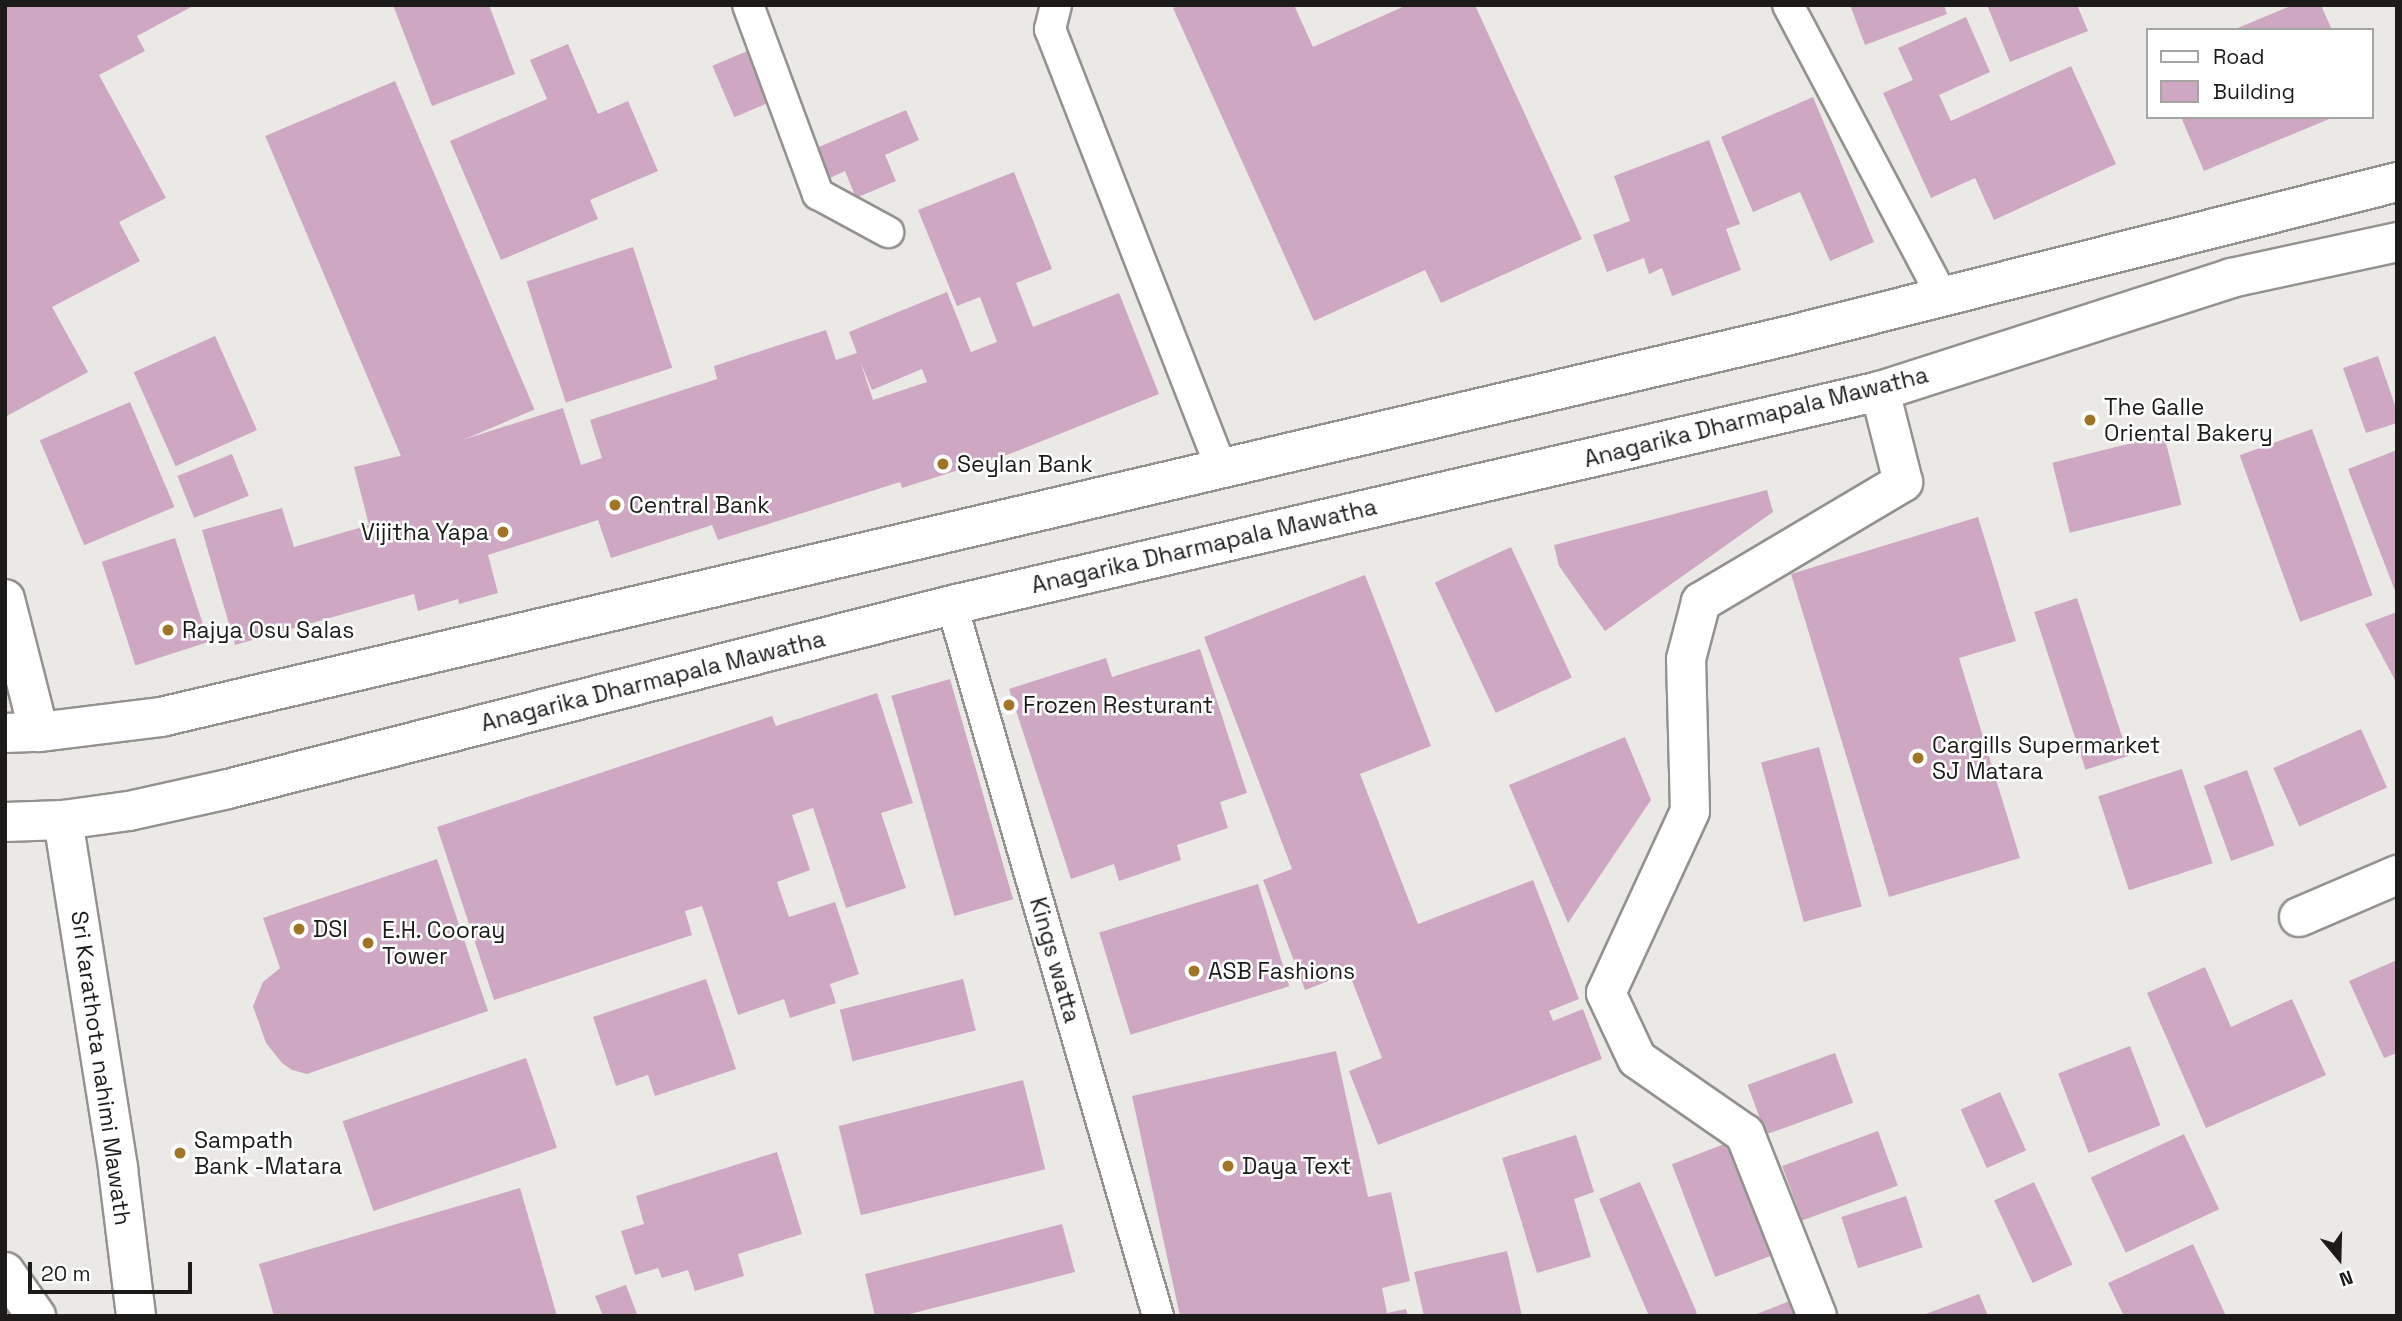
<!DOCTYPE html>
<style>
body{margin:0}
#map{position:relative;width:2402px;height:1321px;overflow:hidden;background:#ebe9e5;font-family:"Space Grotesk",sans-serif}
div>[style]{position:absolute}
.building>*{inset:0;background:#cea8c3;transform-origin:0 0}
.roads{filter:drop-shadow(2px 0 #93928e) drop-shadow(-2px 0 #93928e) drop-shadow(0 2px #93928e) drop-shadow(0 -2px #93928e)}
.service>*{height:30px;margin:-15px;padding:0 15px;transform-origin:15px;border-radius:15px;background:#fff}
.minor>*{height:38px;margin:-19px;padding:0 19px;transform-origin:19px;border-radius:19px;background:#fff}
.primary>*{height:38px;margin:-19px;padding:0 19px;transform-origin:19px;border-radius:19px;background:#fff}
.trunk>*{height:38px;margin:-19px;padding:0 19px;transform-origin:19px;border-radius:19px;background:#fff}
.dots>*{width:19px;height:19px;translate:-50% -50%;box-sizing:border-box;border:4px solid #fff;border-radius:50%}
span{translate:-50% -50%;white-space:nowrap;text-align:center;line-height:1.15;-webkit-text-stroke:5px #fff;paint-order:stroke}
.poi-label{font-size:23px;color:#1c1b1a}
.left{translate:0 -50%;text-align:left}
.right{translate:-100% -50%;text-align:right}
.street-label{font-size:23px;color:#1c1b1a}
.frame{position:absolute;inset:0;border:7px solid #1c1b1a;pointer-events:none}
.legend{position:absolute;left:2146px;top:28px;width:228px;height:91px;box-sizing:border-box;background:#fff;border:2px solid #a4a4a3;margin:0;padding:9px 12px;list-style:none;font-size:21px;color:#1c1b1a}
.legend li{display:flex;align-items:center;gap:14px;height:35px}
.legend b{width:35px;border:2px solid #a4a4a3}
.north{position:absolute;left:2304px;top:1223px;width:70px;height:70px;-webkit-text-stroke:5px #fff;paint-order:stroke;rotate:161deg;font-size:19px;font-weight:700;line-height:28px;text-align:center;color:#1c1b1a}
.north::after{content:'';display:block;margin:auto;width:24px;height:32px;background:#1c1b1a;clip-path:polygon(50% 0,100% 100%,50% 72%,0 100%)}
.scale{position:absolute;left:28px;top:1262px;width:164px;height:32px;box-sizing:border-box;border:4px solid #1c1b1a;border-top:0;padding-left:9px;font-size:21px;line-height:24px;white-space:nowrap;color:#1c1b1a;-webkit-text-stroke:5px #fff;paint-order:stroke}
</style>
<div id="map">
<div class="building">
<i style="clip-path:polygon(5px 5px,195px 5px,137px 36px,145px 51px,99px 75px,166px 198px,119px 222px,140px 261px,52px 307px,88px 372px,5px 417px)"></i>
<i style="clip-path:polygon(393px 5px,489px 5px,515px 74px,432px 106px)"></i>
<i style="clip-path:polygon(1180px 5px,1294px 5px,1313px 47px,1407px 5px,1475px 5px,1582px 239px,1441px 303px,1425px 270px,1314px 321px,1173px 8px)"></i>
<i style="clip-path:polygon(1850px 5px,1944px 5px,1947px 14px,1865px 45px)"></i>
<i style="clip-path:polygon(1987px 5px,2077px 5px,2088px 31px,2010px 62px)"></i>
<i style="clip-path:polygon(2293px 5px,2321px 5px,2332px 30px,2233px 30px)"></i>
<i style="clip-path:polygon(1966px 17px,1990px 72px,1939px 95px,1951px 121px,2071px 66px,2116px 164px,1994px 220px,1975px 178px,1931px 198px,1883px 93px,1913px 80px,1898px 48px)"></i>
<i style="clip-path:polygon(568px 44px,598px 114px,628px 101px,658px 171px,590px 200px,598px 219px,501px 260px,450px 141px,547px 99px,530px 60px)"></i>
<i style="left:752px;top:49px;width:56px;height:43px;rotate:67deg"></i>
<i style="left:395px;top:81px;width:357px;height:141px;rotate:67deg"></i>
<i style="clip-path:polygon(1813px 97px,1874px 242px,1830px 261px,1800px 192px,1753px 212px,1721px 137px)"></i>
<i style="clip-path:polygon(906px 110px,919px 140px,885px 155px,896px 181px,856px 198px,845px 171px,828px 179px,814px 149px)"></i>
<i style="clip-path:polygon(2181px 117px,2334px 117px,2204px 171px)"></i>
<i style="clip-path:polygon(1709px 140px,1740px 224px,1726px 229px,1741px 270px,1672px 296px,1662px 268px,1649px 274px,1644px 258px,1607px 272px,1593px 235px,1630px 221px,1614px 176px)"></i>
<i style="clip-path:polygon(evenodd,1014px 172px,1052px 269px,1016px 283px,1033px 327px,1119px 293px,1159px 394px,1012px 453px,902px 488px,900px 482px,718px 540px,712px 525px,611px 558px,598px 520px,488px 555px,498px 593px,459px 604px,458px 599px,418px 611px,414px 594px,235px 645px,202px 530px,282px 508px,294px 547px,369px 525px,354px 467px,453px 443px,563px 408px,581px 465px,602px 458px,590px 420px,717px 379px,714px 366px,826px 330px,836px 360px,857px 353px,849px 332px,947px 292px,971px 352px,997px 342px,980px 297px,957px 306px,918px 210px,1014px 172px,860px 361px,872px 390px,922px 369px,927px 382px,873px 400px,860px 361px)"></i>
<i style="left:633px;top:247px;width:127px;height:112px;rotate:72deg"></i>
<i style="left:215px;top:336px;width:103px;height:89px;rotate:66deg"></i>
<i style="clip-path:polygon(2378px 356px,2397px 411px,2397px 423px,2366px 433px,2343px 368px)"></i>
<i style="left:130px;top:402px;width:114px;height:98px;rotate:67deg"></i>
<i style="left:2312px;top:429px;width:177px;height:77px;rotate:70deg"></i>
<i style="left:2164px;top:435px;width:72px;height:115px;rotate:76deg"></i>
<i style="clip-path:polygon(2397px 450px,2397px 596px,2348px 469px)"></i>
<i style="left:232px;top:454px;width:45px;height:59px;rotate:68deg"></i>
<i style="clip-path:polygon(1767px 490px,1773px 512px,1605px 631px,1559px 566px,1554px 545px)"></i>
<i style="clip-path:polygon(1978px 517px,2016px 641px,1959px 658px,2020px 858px,1889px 897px,1791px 574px)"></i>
<i style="left:175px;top:538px;width:109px;height:77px;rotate:72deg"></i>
<i style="left:1511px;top:547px;width:144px;height:84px;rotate:65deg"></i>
<i style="clip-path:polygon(1365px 575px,1431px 746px,1360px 774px,1418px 924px,1533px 880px,1579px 999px,1549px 1011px,1553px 1021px,1583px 1009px,1602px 1059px,1378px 1145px,1349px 1071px,1382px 1058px,1349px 973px,1305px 990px,1263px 880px,1292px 869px,1204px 637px)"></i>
<i style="left:2077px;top:598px;width:166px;height:45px;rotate:72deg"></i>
<i style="clip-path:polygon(2397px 612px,2397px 684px,2365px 624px)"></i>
<i style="clip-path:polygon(1200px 649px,1247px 793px,1220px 802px,1228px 828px,1177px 845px,1181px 860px,1119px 881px,1114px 864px,1071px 879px,1009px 689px,1106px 658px,1112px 677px)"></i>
<i style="left:950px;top:679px;width:229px;height:61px;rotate:74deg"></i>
<i style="clip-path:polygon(877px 693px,913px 803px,881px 813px,906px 888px,846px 908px,813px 808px,792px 815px,810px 870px,777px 882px,789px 917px,835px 902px,859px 974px,830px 984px,836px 1003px,790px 1018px,784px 999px,738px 1015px,702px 906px,685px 911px,692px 935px,494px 1000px,437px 827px,772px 716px,776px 726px)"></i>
<i style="left:2361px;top:729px;width:64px;height:96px;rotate:66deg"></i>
<i style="clip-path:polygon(1625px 737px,1651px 800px,1568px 923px,1509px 785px)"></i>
<i style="left:1819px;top:747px;width:165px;height:60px;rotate:75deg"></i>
<i style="left:2182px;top:769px;width:99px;height:88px;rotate:72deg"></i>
<i style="left:2247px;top:770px;width:80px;height:46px;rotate:70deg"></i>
<i style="clip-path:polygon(437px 859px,488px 1011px,307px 1074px,292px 1070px,282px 1063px,266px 1043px,253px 1006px,263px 982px,280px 968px,263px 918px)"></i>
<i style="left:1258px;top:884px;width:107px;height:166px;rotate:73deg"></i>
<i style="clip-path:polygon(2397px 960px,2397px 1053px,2384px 1058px,2349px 981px)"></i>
<i style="clip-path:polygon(2205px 967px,2231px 1027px,2292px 999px,2326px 1075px,2206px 1128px,2147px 993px)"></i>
<i style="clip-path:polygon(706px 979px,736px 1069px,655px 1096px,648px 1075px,616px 1086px,593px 1017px)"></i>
<i style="left:963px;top:979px;width:53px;height:127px;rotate:76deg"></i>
<i style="left:2130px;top:1046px;width:85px;height:77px;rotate:69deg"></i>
<i style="clip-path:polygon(1336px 1051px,1368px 1197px,1391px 1192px,1410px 1281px,1382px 1288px,1387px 1313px,1406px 1309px,1408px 1316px,1180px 1316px,1132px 1096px)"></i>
<i style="left:1835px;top:1053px;width:53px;height:93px;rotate:70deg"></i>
<i style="left:526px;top:1058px;width:95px;height:194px;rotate:71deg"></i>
<i style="left:1023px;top:1080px;width:92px;height:190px;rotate:76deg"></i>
<i style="left:2000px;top:1092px;width:64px;height:43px;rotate:66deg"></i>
<i style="left:1878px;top:1131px;width:58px;height:102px;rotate:70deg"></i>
<i style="left:2184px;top:1134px;width:83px;height:103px;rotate:65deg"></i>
<i style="clip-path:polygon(1576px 1135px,1594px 1192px,1574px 1199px,1591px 1257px,1537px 1273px,1502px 1158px)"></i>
<i style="left:1727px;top:1143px;width:121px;height:59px;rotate:69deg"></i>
<i style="clip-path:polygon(777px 1152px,802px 1234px,738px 1254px,744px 1276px,695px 1291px,688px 1270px,662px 1278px,658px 1268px,635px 1275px,621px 1231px,644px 1224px,636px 1196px)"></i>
<i style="clip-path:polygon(1640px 1182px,1697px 1313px,1692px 1316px,1649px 1316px,1599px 1199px)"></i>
<i style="left:2034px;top:1182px;width:91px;height:44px;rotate:65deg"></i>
<i style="clip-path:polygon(520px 1188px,557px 1316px,274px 1316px,259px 1264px)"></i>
<i style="left:1906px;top:1196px;width:54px;height:68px;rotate:72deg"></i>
<i style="clip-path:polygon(1062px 1224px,1075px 1272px,902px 1316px,875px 1316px,865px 1274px)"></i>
<i style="clip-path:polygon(2193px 1244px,2226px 1316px,2124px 1316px,2108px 1283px)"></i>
<i style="clip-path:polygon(1507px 1251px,1522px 1316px,1424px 1316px,1414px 1272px)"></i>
<i style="clip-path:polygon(626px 1285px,637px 1314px,603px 1316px,595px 1296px)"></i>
<i style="clip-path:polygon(1979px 1294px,1988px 1316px,1923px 1316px,1923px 1315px)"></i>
<i style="clip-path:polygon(1792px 1300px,1798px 1316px,1752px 1316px)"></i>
</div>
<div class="roads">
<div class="service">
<i style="left:748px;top:5px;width:202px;rotate:69.7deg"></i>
<i style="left:818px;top:194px;width:80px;rotate:28.5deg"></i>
<i style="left:1056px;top:5px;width:25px;rotate:104deg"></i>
<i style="left:1050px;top:29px;width:469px;rotate:68.7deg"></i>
<i style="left:1788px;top:5px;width:331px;rotate:62.1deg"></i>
<i style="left:952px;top:605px;width:740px;rotate:73.84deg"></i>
</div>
<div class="minor">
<i style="left:5px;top:599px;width:137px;rotate:75.7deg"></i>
<i style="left:63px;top:820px;width:353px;rotate:81deg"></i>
<i style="left:118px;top:1169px;width:148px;rotate:83deg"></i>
<i style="left:2299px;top:917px;width:107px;rotate:-23.2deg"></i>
<i style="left:1817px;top:1316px;width:196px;rotate:-111.6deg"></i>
<i style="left:1745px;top:1134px;width:131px;rotate:-145.2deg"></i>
<i style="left:1637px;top:1059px;width:73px;rotate:-115.2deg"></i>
<i style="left:1606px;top:993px;width:200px;rotate:-65.2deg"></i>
<i style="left:1690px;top:811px;width:152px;rotate:-91.5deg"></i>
<i style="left:1686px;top:659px;width:59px;rotate:-75.3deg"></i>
<i style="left:1701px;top:602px;width:235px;rotate:-30.7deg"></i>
<i style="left:1903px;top:482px;width:94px;rotate:-104.2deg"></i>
</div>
<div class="primary">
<i style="left:5px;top:1272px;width:54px;rotate:54.8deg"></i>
</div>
<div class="trunk">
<i style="left:5px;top:733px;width:34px;rotate:-2deg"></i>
<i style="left:39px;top:732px;width:123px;rotate:-7deg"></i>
<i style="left:161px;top:717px;width:1678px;rotate:-13.19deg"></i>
<i style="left:1795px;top:334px;width:621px;rotate:-14.17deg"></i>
<i style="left:5px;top:822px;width:58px;rotate:-2deg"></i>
<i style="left:63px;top:820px;width:67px;rotate:-7.8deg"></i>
<i style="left:129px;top:811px;width:101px;rotate:-12.5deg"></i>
<i style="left:228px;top:789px;width:747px;rotate:-14.26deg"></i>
<i style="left:952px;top:605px;width:952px;rotate:-12.99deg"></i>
<i style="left:1880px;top:391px;width:369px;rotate:-17.8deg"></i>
<i style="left:2231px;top:278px;width:170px;rotate:-12.2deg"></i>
</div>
</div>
<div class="dots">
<i style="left:2090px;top:420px;background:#a07525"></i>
<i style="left:943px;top:464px;background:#a07525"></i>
<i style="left:615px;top:505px;background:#a07525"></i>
<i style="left:503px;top:532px;background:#a07525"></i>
<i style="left:168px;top:630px;background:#a07525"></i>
<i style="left:1009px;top:705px;background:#a07525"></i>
<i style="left:1918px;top:758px;background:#a07525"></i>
<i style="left:299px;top:929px;background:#a07525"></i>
<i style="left:368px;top:943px;background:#a07525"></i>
<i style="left:1194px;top:971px;background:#a07525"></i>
<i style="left:180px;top:1153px;background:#a07525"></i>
<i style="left:1228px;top:1166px;background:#a07525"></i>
</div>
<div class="poi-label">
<span class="left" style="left:2104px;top:420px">The Galle<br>Oriental Bakery</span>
<span class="left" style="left:957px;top:464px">Seylan Bank</span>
<span class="left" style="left:629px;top:505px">Central Bank</span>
<span class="right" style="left:489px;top:532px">Vijitha Yapa</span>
<span class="left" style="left:182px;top:630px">Rajya Osu Salas</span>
<span class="left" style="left:1023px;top:705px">Frozen Resturant</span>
<span class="left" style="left:1932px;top:758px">Cargills Supermarket<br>SJ Matara</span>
<span class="left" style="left:313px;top:929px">DSI</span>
<span class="left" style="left:382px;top:943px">E.H. Cooray<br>Tower</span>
<span class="left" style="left:1208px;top:971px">ASB Fashions</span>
<span class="left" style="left:194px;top:1153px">Sampath<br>Bank -Matara</span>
<span class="left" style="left:1242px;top:1166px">Daya Text</span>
</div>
<div class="street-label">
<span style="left:1756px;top:417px;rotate:-14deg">Anagarika Dharmapala Mawatha</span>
<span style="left:1204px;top:546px;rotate:-13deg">Anagarika Dharmapala Mawatha</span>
<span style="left:653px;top:681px;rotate:-14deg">Anagarika Dharmapala Mawatha</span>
<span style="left:1055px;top:960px;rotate:74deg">Kings watta</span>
<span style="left:101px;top:1068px;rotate:82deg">Sri Karathota nahimi Mawath</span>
</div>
<div class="frame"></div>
<ul class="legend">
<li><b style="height:9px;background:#fff"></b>Road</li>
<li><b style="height:19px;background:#cea8c3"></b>Building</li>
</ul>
<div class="north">N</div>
<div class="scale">20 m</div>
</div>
